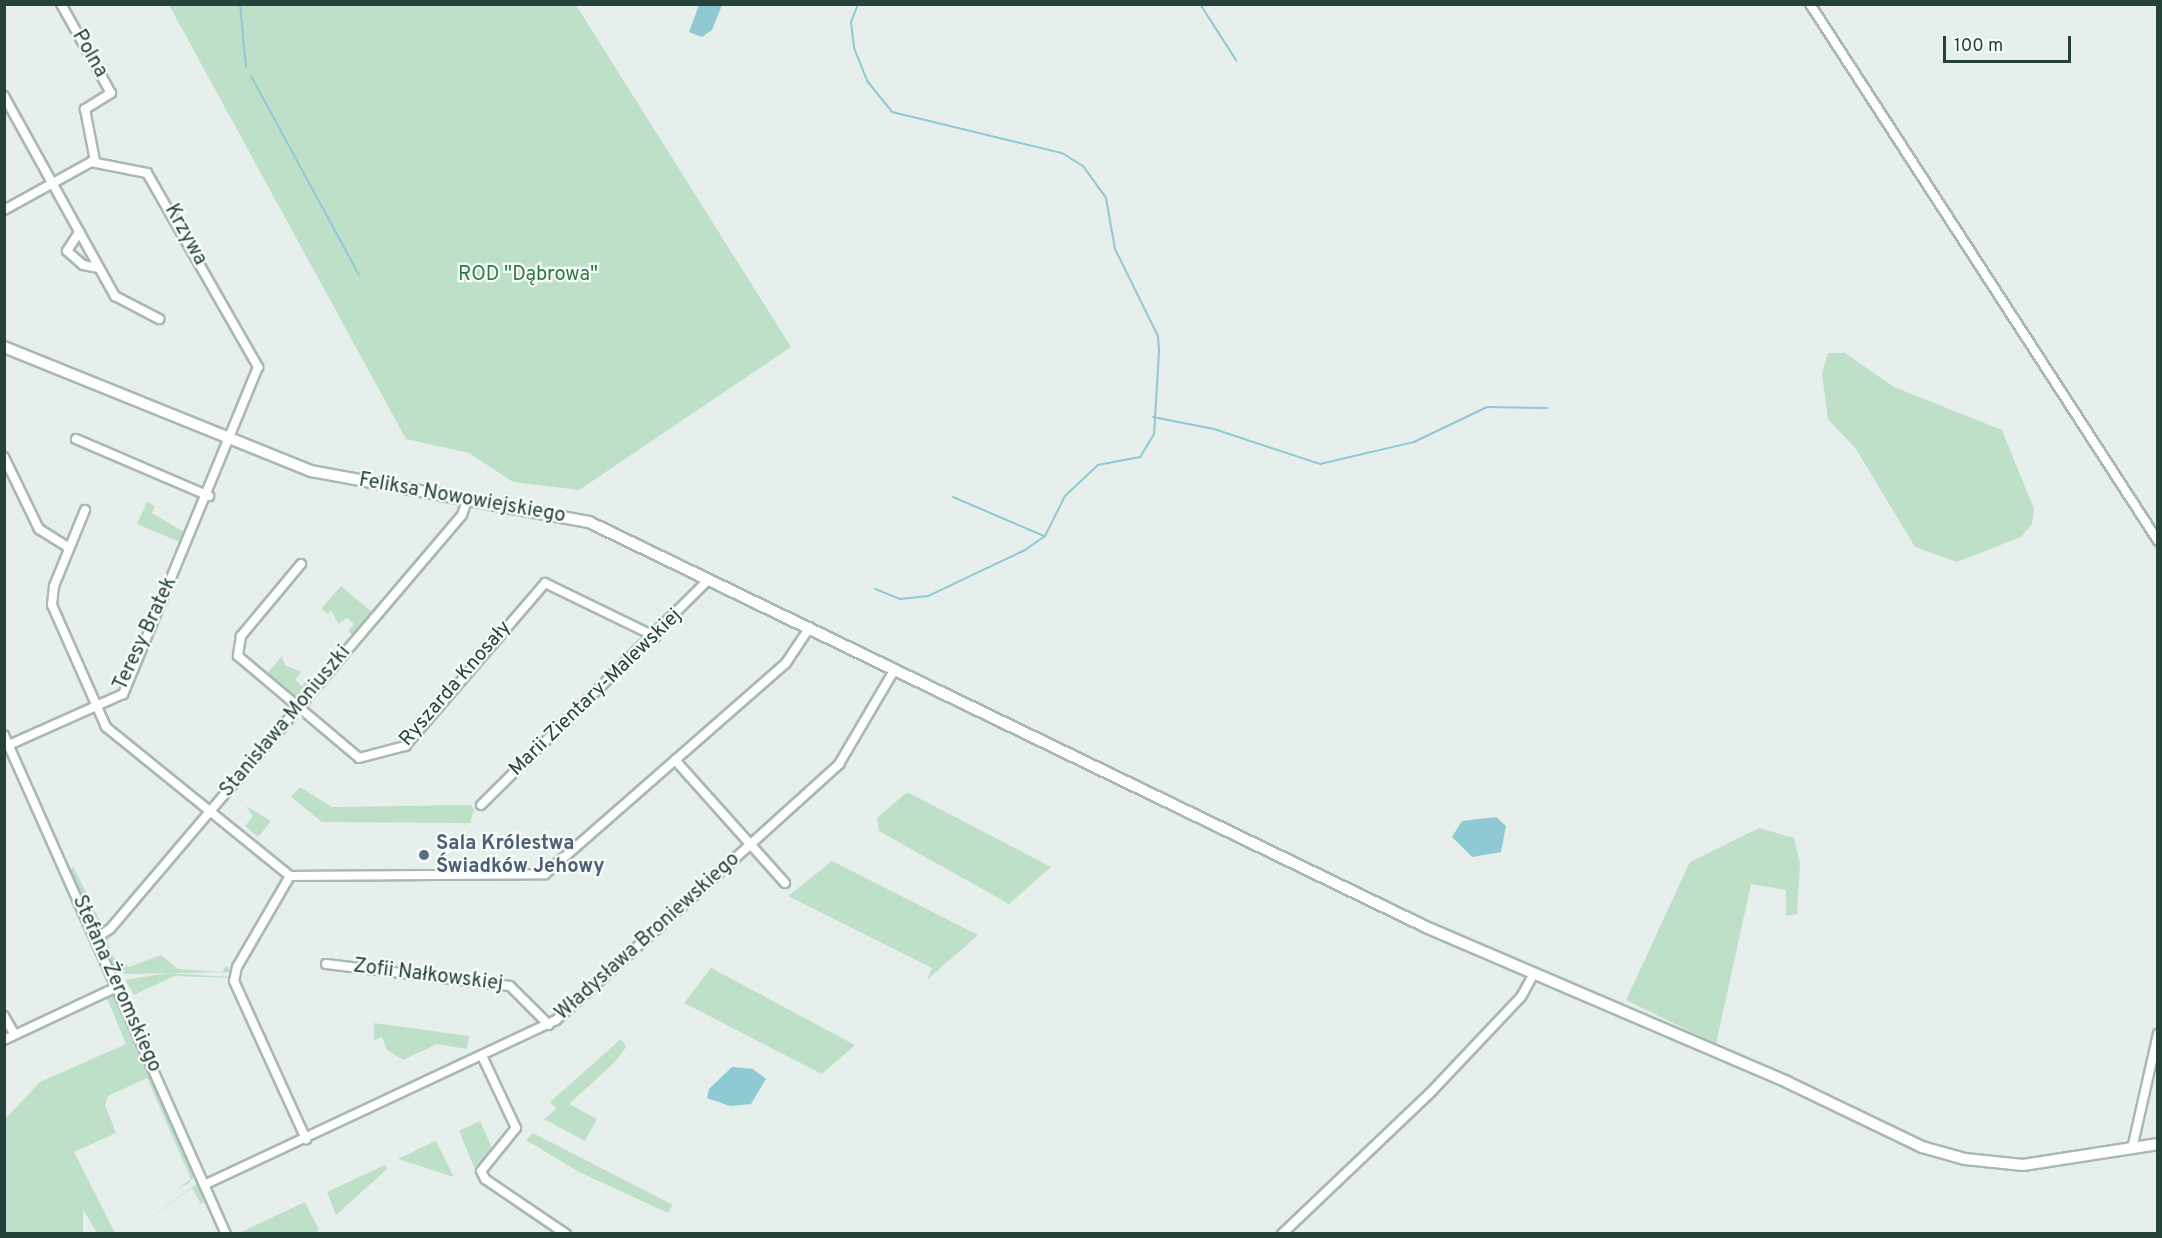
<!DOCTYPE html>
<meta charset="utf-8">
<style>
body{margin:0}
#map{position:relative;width:2162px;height:1238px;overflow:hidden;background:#e6efeb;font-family:Overpass,sans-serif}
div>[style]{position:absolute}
.green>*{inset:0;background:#bfe0c8}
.water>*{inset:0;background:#8ec9d4}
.stream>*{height:2px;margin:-1px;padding:0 1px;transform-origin:1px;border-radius:1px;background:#8ec9d4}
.roads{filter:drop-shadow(2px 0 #a8b8b2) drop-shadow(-2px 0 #a8b8b2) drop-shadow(0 2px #a8b8b2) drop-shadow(0 -2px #a8b8b2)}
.street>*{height:8px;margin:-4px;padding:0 4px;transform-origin:4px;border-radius:4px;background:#fff}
.secondary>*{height:10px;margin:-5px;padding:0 5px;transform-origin:5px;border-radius:5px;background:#fff}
.dots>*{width:16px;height:16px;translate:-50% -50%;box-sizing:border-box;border:3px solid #f7fbf9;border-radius:50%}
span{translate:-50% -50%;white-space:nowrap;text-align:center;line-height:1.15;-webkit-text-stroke:4.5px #f7fbf9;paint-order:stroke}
.street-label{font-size:20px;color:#24423a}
.park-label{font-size:20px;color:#2d7a4b}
.service-label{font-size:20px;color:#4e5e75;font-weight:700}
.left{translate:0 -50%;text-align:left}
.frame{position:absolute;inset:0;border:6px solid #24423a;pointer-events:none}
.scale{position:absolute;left:1943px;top:36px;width:128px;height:27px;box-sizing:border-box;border:3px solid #24423a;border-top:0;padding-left:8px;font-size:18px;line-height:21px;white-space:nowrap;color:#24423a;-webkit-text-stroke:4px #f7fbf9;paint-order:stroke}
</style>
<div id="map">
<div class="green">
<i style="clip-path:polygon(169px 5px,576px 5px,791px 347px,579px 490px,513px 482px,469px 453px,406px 439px)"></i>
<i style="clip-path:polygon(1828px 353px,1845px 353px,1894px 387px,2002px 430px,2034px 509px,2032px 524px,2021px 537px,1957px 562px,1915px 547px,1856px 449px,1828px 419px,1822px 374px)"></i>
<i style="clip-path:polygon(147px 502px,155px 506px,152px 513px,186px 533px,182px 543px,137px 524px)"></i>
<i style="clip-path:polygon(341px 586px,372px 612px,352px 635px,348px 631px,354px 624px,347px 618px,338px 624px,331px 610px,328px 614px,321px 609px)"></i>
<i style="clip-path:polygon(282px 656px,285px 665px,301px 672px,295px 680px,302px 686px,308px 679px,312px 682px,296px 701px,266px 675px)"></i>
<i style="clip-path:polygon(300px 787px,332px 807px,471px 805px,474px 810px,470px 823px,322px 822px,291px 797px)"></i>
<i style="clip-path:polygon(906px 793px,911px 794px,1051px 867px,1009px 904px,879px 831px,877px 818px)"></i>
<i style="clip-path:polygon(246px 806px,271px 821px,258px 837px,245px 826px,253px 816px)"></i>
<i style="clip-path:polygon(1759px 828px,1794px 838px,1800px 864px,1797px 914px,1786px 916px,1786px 890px,1751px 884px,1716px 1044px,1626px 1000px,1690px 862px)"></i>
<i style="clip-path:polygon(832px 861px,978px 935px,927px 980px,932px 968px,788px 896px)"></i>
<i style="clip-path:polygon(73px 866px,102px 925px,108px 923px,147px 877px,108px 923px,100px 927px,70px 872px)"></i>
<i style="clip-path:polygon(114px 933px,107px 942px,114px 958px,129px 967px,161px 955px,178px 969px,222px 972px,226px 966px,231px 972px,125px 974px,113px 969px,104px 948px,104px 943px)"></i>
<i style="clip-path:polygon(711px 968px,855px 1045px,822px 1074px,684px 1003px)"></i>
<i style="clip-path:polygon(168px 973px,228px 977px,229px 978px,174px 976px,134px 995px,125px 980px)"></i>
<i style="clip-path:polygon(109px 994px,117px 996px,195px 1176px,188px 1184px,178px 1188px,191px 1179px,147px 1078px,108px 1096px,105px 1105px,116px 1133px,74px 1152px,115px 1233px,97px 1233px,83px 1209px,83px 1233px,5px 1234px,5px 1119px,40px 1082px,126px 1044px,107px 998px,96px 1002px)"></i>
<i style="clip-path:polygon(374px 1023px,469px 1036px,467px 1049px,437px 1044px,403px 1060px,387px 1050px,382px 1037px,374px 1040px)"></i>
<i style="clip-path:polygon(621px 1039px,626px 1047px,616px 1061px,569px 1104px,597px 1119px,585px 1141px,544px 1119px,556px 1109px,550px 1102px)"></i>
<i style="clip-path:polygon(480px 1121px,493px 1150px,474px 1167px,459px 1131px)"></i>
<i style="clip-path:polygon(533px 1133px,673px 1205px,668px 1213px,579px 1172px,526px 1140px)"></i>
<i style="clip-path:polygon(436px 1141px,454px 1177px,398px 1159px,433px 1142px)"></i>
<i style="clip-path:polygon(385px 1165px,387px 1169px,336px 1215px,327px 1192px)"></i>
<i style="clip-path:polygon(199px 1182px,207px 1201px,201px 1204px,192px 1188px,128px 1234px)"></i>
<i style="clip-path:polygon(305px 1202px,319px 1230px,315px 1233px,239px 1233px)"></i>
</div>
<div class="water">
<i style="clip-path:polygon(699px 5px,722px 5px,712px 30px,702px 37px,689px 32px)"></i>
<i style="clip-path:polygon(1496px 817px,1506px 826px,1501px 852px,1472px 857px,1452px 837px,1462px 821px)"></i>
<i style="clip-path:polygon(732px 1067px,753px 1069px,766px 1079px,751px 1104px,730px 1106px,707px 1098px,709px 1089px)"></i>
</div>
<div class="stream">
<i style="left:240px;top:4px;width:63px;rotate:84.6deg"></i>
<i style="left:858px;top:4px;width:19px;rotate:111deg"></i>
<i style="left:851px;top:22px;width:26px;rotate:83deg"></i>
<i style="left:854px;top:48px;width:37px;rotate:68deg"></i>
<i style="left:868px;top:82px;width:38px;rotate:51deg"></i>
<i style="left:892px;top:112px;width:175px;rotate:13.6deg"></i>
<i style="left:1062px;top:153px;width:25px;rotate:32deg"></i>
<i style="left:1083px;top:166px;width:39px;rotate:54deg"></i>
<i style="left:1106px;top:198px;width:52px;rotate:80deg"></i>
<i style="left:1115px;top:249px;width:97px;rotate:63.7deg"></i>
<i style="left:1158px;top:336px;width:15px;rotate:86deg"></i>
<i style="left:1159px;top:351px;width:83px;rotate:93.4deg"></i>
<i style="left:1154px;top:434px;width:27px;rotate:121deg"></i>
<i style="left:1140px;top:457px;width:43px;rotate:169.2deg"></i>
<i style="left:1098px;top:465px;width:45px;rotate:136.8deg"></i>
<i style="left:1065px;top:496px;width:45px;rotate:116.6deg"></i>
<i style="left:1045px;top:536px;width:24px;rotate:145deg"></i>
<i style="left:1025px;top:550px;width:107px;rotate:154.6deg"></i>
<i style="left:928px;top:596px;width:28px;rotate:174deg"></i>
<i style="left:900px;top:599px;width:27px;rotate:-158deg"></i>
<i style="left:1200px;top:4px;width:67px;rotate:57.3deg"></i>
<i style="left:251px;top:76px;width:226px;rotate:61.5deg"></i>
<i style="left:1153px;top:417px;width:62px;rotate:11.1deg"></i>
<i style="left:1214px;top:429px;width:112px;rotate:18.3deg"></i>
<i style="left:1320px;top:464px;width:97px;rotate:-13.2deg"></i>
<i style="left:1414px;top:442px;width:81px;rotate:-25.6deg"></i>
<i style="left:1487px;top:407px;width:60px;rotate:1deg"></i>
<i style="left:953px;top:497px;width:99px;rotate:23.2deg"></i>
</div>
<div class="roads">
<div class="street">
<i style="left:61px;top:4px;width:102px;rotate:60.7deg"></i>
<i style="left:111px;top:93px;width:31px;rotate:148deg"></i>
<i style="left:85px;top:109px;width:53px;rotate:79.1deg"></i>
<i style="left:1810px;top:4px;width:640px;rotate:57.05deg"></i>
<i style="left:4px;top:96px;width:229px;rotate:61deg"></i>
<i style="left:115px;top:296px;width:50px;rotate:27.6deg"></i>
<i style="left:4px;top:210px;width:99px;rotate:-28.9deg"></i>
<i style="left:91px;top:162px;width:57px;rotate:11.1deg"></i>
<i style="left:147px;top:173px;width:224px;rotate:60.2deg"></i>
<i style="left:258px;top:367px;width:354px;rotate:112.4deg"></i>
<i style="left:123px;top:694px;width:125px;rotate:155.9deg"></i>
<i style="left:78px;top:234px;width:20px;rotate:123deg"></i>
<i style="left:67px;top:251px;width:21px;rotate:41deg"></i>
<i style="left:83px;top:265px;width:15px;rotate:11deg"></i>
<i style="left:76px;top:439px;width:145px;rotate:23.2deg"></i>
<i style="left:4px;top:457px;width:80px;rotate:64.1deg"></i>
<i style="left:39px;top:529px;width:36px;rotate:32deg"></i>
<i style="left:85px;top:510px;width:82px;rotate:112.2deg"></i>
<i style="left:54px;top:586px;width:19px;rotate:96deg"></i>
<i style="left:52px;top:605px;width:133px;rotate:66.1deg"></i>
<i style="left:106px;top:727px;width:237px;rotate:39deg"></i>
<i style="left:290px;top:876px;width:255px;rotate:-0.4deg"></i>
<i style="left:545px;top:874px;width:320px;rotate:-41.2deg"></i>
<i style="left:786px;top:663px;width:43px;rotate:-56.3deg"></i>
<i style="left:301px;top:564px;width:94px;rotate:129.8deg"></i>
<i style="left:241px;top:636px;width:20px;rotate:99deg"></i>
<i style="left:238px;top:656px;width:158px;rotate:40.1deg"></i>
<i style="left:359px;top:758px;width:48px;rotate:-14.6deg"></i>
<i style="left:405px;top:746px;width:215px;rotate:-49.3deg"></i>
<i style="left:545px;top:583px;width:123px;rotate:25.9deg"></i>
<i style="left:4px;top:735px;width:546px;rotate:66.02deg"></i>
<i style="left:675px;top:760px;width:165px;rotate:48.2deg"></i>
<i style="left:481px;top:805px;width:321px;rotate:-44.7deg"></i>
<i style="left:290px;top:876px;width:105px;rotate:120.2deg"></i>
<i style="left:237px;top:967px;width:14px;rotate:102deg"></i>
<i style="left:234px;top:981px;width:174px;rotate:65.5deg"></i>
<i style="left:96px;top:938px;width:17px;rotate:-33deg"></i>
<i style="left:110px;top:929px;width:543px;rotate:-49.63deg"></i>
<i style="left:462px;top:515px;width:18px;rotate:-71deg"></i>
<i style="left:326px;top:964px;width:185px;rotate:6.8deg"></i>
<i style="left:510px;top:986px;width:55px;rotate:45deg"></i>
<i style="left:4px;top:1016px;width:20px;rotate:60deg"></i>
<i style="left:4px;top:1040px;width:125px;rotate:-25.1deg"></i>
<i style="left:483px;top:1058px;width:77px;rotate:64.8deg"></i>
<i style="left:516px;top:1128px;width:55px;rotate:129.1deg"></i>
<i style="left:481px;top:1171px;width:9px;rotate:63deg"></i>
<i style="left:485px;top:1179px;width:98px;rotate:34.2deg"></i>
<i style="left:2132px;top:1149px;width:118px;rotate:-77.3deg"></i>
<i style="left:204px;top:1185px;width:389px;rotate:-25.1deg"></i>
<i style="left:556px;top:1020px;width:382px;rotate:-42.1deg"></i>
<i style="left:839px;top:764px;width:110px;rotate:-59.5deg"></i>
<i style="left:1282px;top:1234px;width:207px;rotate:-43.6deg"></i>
<i style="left:1432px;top:1091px;width:129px;rotate:-46.6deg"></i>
<i style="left:1521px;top:997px;width:25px;rotate:-61deg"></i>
</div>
<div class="secondary">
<i style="left:4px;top:347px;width:331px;rotate:22deg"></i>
<i style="left:311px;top:471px;width:283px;rotate:10.4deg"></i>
<i style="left:589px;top:522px;width:930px;rotate:25.82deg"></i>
<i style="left:1426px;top:927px;width:393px;rotate:23.2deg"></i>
<i style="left:1787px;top:1082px;width:150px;rotate:25.7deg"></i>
<i style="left:1922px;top:1147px;width:45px;rotate:15.6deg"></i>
<i style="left:1965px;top:1159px;width:58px;rotate:5.9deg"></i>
<i style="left:2023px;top:1165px;width:137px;rotate:-8.8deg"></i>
</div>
</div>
<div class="dots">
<i style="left:424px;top:855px;background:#5c6f8a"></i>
</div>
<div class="street-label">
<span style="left:89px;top:54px;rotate:60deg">Polna</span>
<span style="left:185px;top:235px;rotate:61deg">Krzywa</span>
<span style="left:462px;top:499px;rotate:10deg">Feliksa Nowowiejskiego</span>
<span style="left:146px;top:634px;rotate:-65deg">Teresy Bratek</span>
<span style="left:456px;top:684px;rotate:-49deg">Ryszarda Knosały</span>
<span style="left:596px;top:693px;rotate:-44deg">Marii Zientary-Malewskiej</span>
<span style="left:286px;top:722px;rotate:-50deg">Stanisława Moniuszki</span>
<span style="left:648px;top:937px;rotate:-42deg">Władysława Broniewskiego</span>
<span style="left:428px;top:976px;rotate:7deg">Zofii Nałkowskiej</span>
<span style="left:116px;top:984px;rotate:66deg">Stefana Żeromskiego</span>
</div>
<div class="park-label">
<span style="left:528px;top:275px">ROD "Dąbrowa"</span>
</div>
<div class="service-label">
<span class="left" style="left:436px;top:856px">Sala Królestwa<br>Świadków Jehowy</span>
</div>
<div class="frame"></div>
<div class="scale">100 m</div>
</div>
